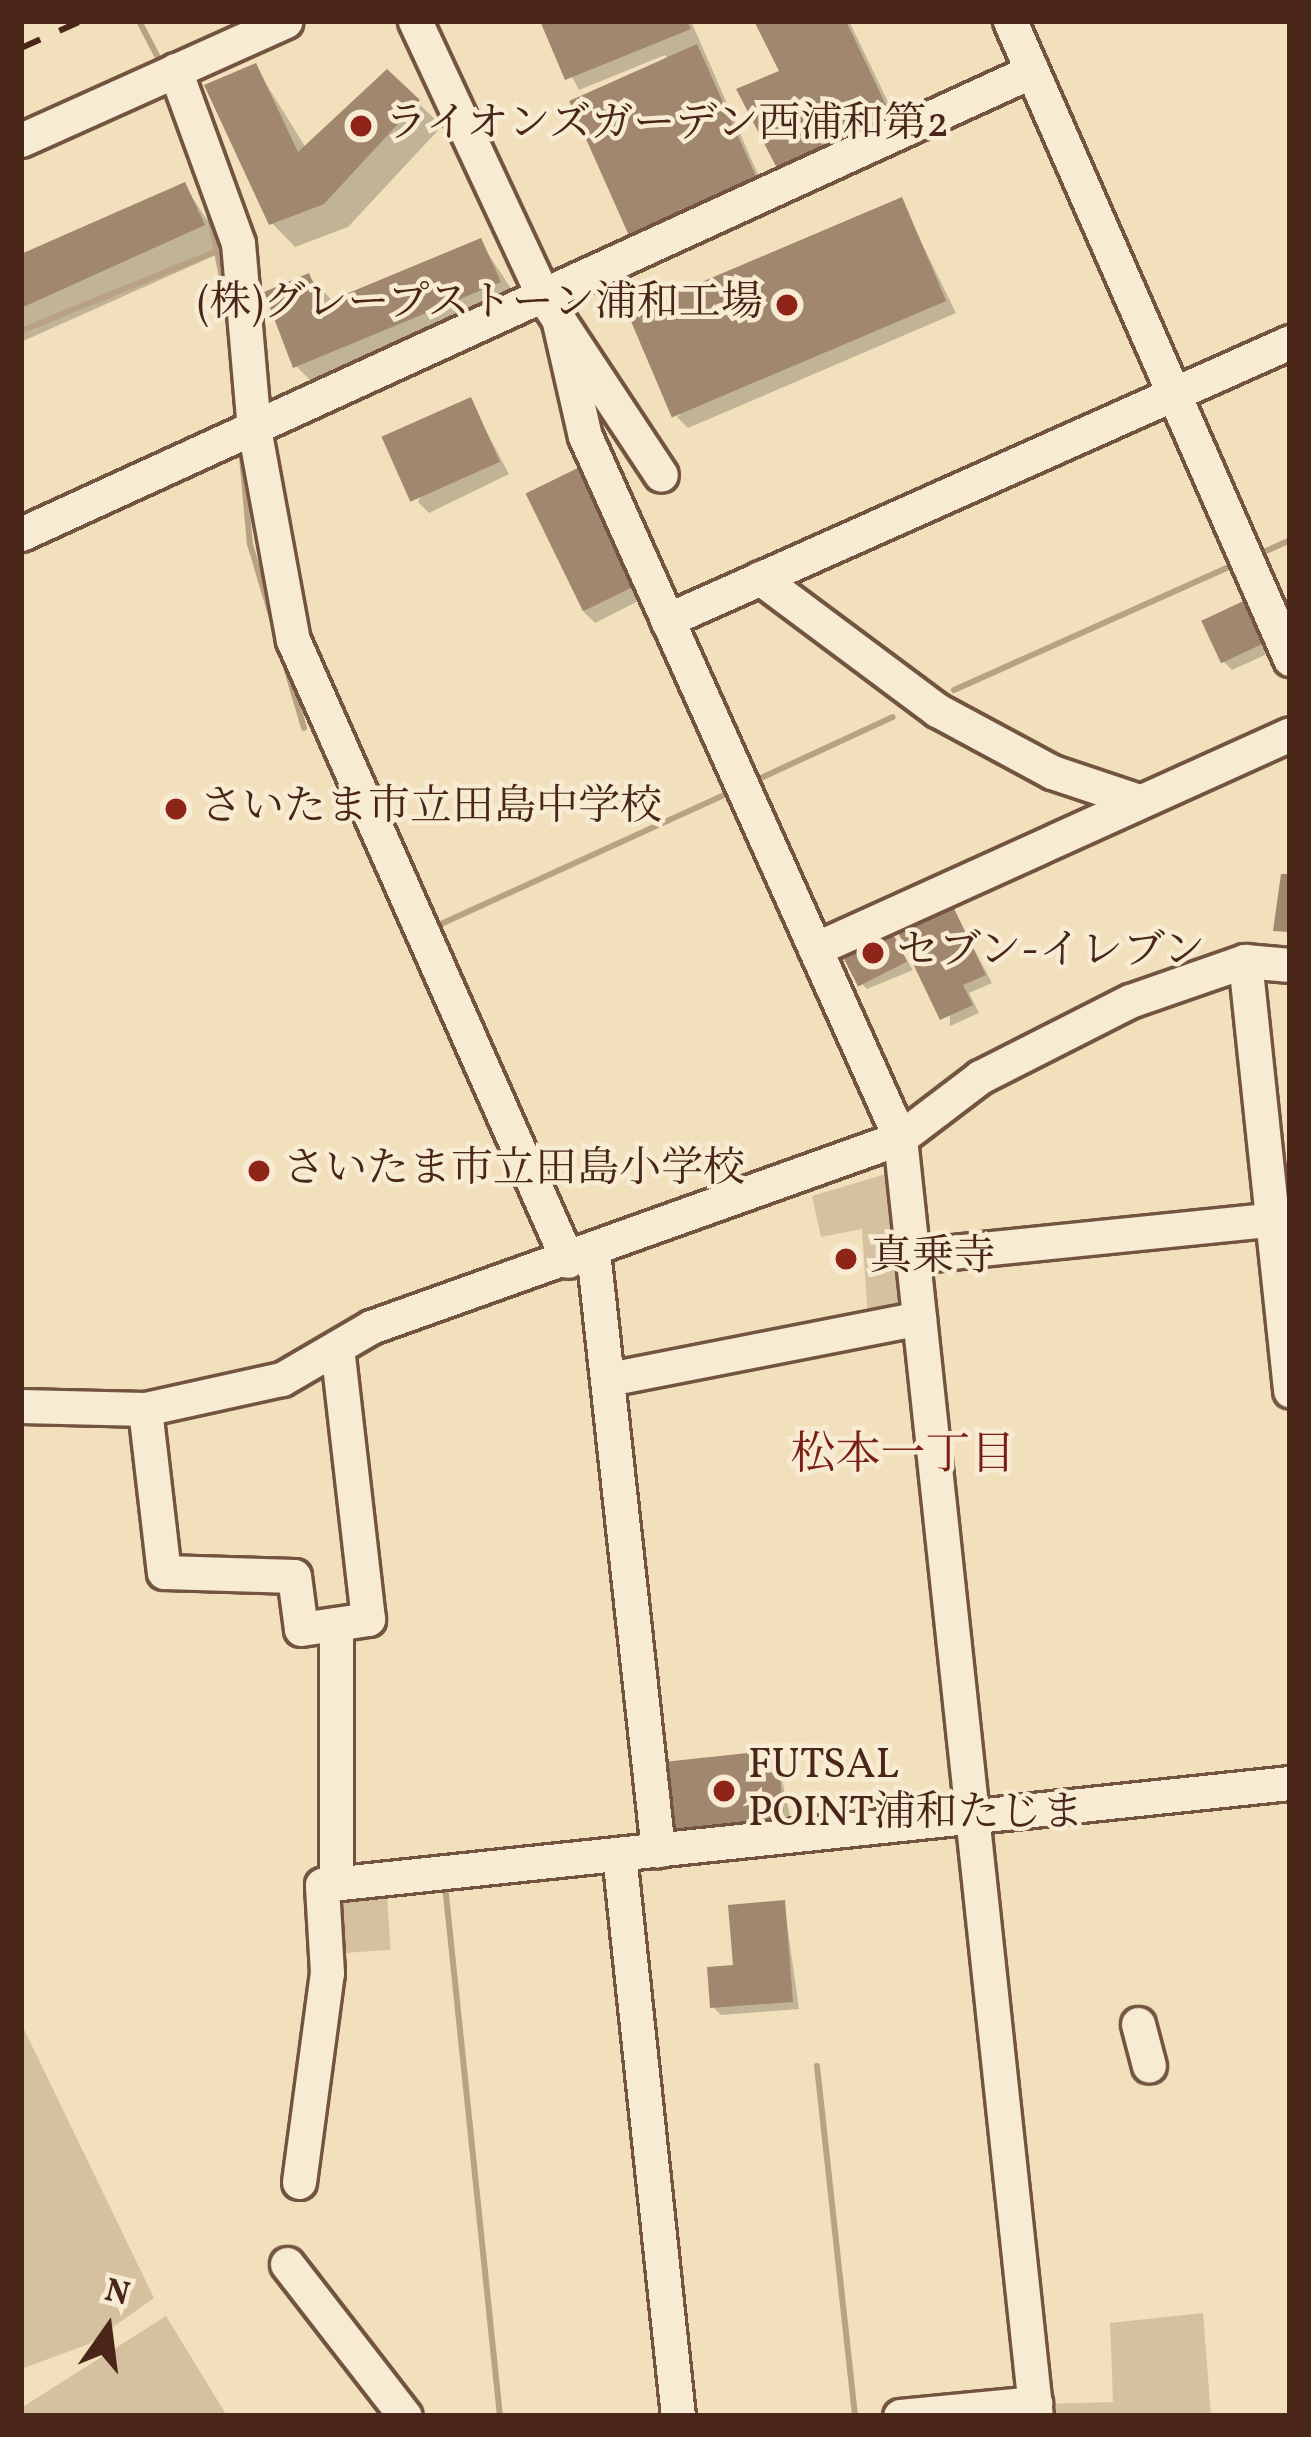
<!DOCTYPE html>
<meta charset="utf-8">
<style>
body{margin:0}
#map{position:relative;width:1311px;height:2437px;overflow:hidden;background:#f2e0bc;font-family:Vollkorn,"Noto Serif JP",serif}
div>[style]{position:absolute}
.green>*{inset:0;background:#d5c0a0;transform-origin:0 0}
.shadow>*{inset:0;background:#0003}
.stream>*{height:6px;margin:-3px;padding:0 3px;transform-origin:3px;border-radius:3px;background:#b9a184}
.building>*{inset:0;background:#a1876d;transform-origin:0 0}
.roads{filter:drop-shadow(3px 0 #735440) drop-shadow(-3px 0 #735440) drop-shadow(0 3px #735440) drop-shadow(0 -3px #735440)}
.minor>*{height:33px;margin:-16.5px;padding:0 16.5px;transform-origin:16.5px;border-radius:16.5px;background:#f7ebd3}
.rail>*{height:6px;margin-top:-3px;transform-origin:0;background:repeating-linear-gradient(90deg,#492617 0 21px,transparent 0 42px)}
.dots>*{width:33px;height:33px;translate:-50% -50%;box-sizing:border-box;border:6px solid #f7ebd3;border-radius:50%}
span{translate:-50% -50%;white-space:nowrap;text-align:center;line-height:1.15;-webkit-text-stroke:9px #f7ebd3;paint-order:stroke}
.poi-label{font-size:42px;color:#492617}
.left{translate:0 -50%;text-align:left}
.right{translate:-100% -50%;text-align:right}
.neighbourhood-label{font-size:45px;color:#7a1f14}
.frame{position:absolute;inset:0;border:24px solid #492617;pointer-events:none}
.north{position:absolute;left:48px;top:2269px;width:120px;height:120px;-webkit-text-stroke:9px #f7ebd3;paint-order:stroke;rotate:14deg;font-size:33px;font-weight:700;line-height:48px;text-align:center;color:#492617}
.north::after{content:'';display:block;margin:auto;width:42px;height:54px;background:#492617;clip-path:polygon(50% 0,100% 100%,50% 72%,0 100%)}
</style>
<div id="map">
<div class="green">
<i style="clip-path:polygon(889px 1173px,905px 1312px,868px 1319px,862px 1229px,821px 1237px,812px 1196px)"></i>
<i style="left:386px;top:1882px;width:68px;height:60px;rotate:86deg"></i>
<i style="clip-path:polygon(21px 2023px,154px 2298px,89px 2344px,21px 2369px)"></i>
<i style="clip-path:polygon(1203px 2313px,1211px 2416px,1044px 2416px,1043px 2404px,1113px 2402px,1110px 2323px)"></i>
<i style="clip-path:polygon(166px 2316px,227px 2416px,21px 2416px,21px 2408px)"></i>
</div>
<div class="shadow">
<i style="clip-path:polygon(543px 21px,691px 21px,767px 195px,665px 55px,579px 90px)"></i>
<i style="clip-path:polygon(758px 21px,849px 21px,902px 131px,783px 73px)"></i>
<i style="clip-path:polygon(255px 66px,306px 148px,387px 73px,442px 126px,348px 227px,295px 247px,272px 223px)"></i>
<i style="clip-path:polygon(184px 185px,227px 250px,21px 342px,21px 257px)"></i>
<i style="clip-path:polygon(901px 201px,956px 313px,688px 428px,677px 417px)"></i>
<i style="clip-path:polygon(480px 242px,523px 306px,320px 390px,296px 366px,309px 277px,334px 302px)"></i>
<i style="clip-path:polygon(470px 401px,509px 474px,429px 513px,418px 502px)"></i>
<i style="clip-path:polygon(594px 480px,650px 595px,595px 623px,584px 612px)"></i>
<i style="clip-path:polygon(1259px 609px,1278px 649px,1232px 670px,1224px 662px)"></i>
<i style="clip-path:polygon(949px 902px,992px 983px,969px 993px,979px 1013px,950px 1026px)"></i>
<i style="clip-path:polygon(887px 927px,913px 970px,867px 989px,859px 981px)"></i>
<i style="clip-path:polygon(776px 1753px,793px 1830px,685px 1841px,674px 1830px)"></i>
<i style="clip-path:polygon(784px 1903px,799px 2009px,721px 2015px,713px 2007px)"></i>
</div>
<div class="stream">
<i style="left:139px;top:21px;width:50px;rotate:62.4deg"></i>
<i style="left:208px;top:208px;width:95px;rotate:78.5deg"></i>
<i style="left:21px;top:331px;width:212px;rotate:-22.2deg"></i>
<i style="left:241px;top:446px;width:98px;rotate:84.8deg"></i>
<i style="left:250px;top:544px;width:92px;rotate:73.5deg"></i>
<i style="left:1259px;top:554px;width:34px;rotate:-24deg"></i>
<i style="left:283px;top:657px;width:74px;rotate:73.5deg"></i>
<i style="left:954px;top:690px;width:309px;rotate:-24.1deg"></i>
<i style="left:750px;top:783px;width:157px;rotate:-24.8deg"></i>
<i style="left:441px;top:924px;width:321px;rotate:-24.5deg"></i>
<i style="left:445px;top:1885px;width:534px;rotate:84.09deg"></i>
<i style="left:817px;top:2066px;width:352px;rotate:83.8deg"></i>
</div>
<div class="building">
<i style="clip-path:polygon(540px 21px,687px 21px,691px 29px,565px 80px)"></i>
<i style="clip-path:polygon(754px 21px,846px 21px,893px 120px,780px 174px,736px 89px,779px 71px)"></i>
<i style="left:697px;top:44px;width:153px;height:140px;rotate:66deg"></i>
<i style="clip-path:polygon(256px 63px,298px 152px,387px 69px,420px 100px,324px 204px,269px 225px,204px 85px)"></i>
<i style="clip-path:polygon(185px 182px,205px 225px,21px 308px,21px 254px)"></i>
<i style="left:902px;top:197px;width:113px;height:298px;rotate:67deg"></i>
<i style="clip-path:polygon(481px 238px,501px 282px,293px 368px,264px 292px,309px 273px,322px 304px)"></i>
<i style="left:471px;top:397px;width:71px;height:98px;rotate:66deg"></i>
<i style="left:584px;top:465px;width:131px;height:65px;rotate:64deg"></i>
<i style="left:1252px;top:597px;width:47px;height:56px;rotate:65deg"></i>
<i style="clip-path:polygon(1281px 874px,1290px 874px,1290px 932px,1273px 931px)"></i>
<i style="clip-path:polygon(949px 898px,986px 975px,963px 985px,973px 1005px,940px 1020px,894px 924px)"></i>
<i style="left:888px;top:924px;width:42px;height:55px;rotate:63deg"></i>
<i style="left:777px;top:1750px;width:70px;height:114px;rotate:84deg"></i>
<i style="clip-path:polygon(785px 1900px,793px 2002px,710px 2008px,707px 1967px,733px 1965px,728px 1905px)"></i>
</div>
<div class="roads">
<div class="minor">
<i style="left:415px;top:21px;width:303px;rotate:65deg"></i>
<i style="left:543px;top:296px;width:214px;rotate:56.6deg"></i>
<i style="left:1010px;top:21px;width:697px;rotate:66.3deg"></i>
<i style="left:175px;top:70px;width:184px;rotate:70deg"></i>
<i style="left:238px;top:243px;width:186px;rotate:85.1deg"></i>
<i style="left:254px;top:428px;width:216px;rotate:79.6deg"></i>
<i style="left:293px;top:640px;width:679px;rotate:66.11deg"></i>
<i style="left:21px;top:140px;width:290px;rotate:-24.2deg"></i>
<i style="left:559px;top:322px;width:117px;rotate:77.2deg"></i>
<i style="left:585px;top:436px;width:769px;rotate:65.83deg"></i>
<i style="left:900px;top:1138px;width:1285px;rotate:83.93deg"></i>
<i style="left:21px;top:534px;width:1112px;rotate:-24.61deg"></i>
<i style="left:760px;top:578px;width:221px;rotate:36.7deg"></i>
<i style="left:937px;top:710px;width:131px;rotate:28.3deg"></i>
<i style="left:1052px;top:772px;width:92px;rotate:18.4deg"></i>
<i style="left:667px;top:620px;width:682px;rotate:-24.05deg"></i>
<i style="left:815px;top:949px;width:521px;rotate:-24.35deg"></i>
<i style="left:1245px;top:961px;width:432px;rotate:84deg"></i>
<i style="left:593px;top:1251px;width:603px;rotate:83.81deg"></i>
<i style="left:913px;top:1256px;width:379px;rotate:-5.8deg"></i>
<i style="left:609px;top:1379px;width:316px;rotate:-11.1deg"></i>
<i style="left:21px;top:1406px;width:124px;rotate:1.4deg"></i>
<i style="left:145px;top:1409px;width:140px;rotate:-12.4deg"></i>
<i style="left:282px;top:1379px;width:103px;rotate:-30.3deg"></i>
<i style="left:371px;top:1327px;width:562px;rotate:-19.66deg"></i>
<i style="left:900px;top:1138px;width:101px;rotate:-37.3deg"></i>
<i style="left:980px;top:1077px;width:168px;rotate:-26.9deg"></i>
<i style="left:1130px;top:1001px;width:122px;rotate:-19.2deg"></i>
<i style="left:1245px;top:961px;width:45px;rotate:5.1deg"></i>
<i style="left:145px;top:1409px;width:164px;rotate:83.4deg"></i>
<i style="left:164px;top:1572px;width:130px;rotate:1.8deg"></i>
<i style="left:294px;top:1576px;width:53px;rotate:82.5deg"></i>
<i style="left:301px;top:1629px;width:68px;rotate:-8.5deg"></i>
<i style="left:368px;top:1619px;width:272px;rotate:-96.5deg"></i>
<i style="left:336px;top:1624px;width:259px;rotate:90deg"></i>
<i style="left:619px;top:1854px;width:565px;rotate:84.01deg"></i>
<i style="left:1138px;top:2024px;width:43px;rotate:75.3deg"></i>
<i style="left:299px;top:2182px;width:211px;rotate:-82.4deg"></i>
<i style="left:327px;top:1973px;width:88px;rotate:-93.3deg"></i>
<i style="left:322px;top:1885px;width:973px;rotate:-6.02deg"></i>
<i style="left:287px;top:2264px;width:192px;rotate:52.2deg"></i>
<i style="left:900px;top:2416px;width:136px;rotate:-5.5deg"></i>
</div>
</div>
<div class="rail">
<i style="left:21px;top:48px;width:66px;rotate:-24.2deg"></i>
</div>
<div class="dots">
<i style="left:361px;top:126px;background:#8f2418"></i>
<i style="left:787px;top:305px;background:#8f2418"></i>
<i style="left:176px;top:809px;background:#8f2418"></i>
<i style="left:873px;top:953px;background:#8f2418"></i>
<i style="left:259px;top:1171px;background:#8f2418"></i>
<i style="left:846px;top:1259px;background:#8f2418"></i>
<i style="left:724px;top:1791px;background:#8f2418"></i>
</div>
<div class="poi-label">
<span class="left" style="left:385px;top:126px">ライオンズガーデン西浦和第2</span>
<span class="right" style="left:763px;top:305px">(株)グレープストーン浦和工場</span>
<span class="left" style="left:200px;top:809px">さいたま市立田島中学校</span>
<span class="left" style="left:897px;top:953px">セブン-イレブン</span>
<span class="left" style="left:283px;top:1171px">さいたま市立田島小学校</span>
<span class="left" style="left:870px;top:1259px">真乗寺</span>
<span class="left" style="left:748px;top:1791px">FUTSAL<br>POINT浦和たじま</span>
</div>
<div class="neighbourhood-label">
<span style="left:903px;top:1457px">松本一丁目</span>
</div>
<div class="frame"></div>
<div class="north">N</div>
</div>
